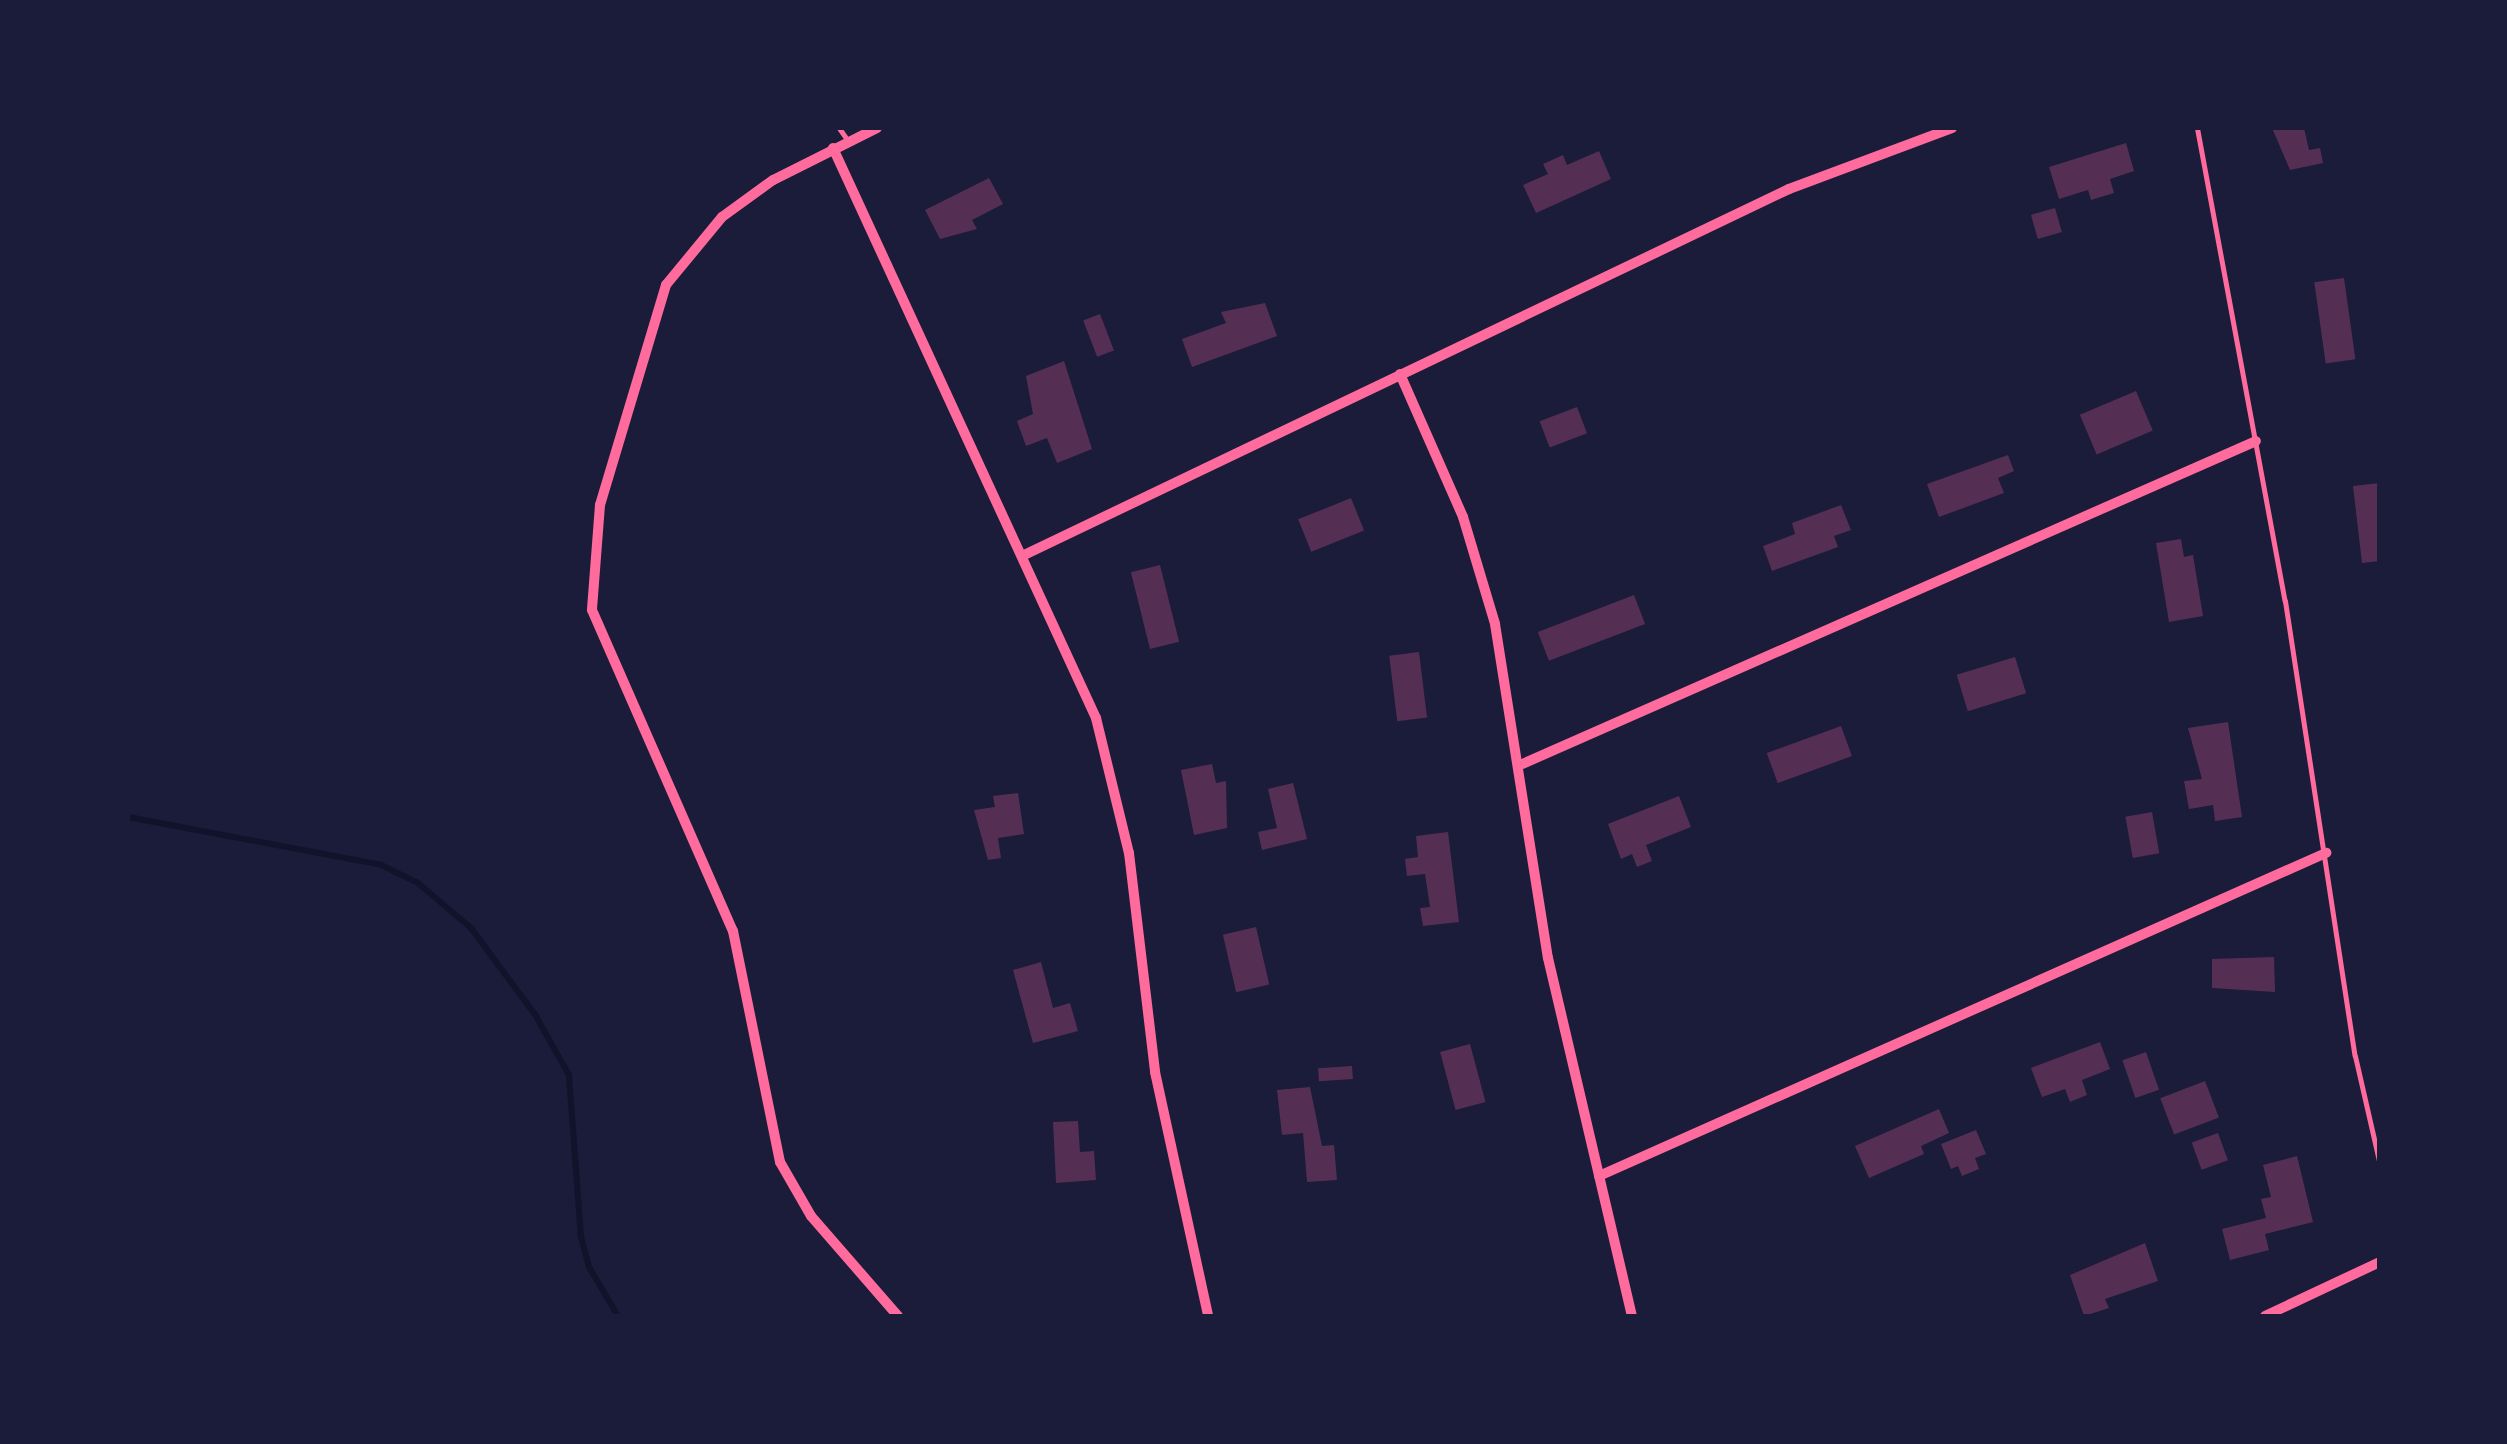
<!DOCTYPE html>
<style>
body{margin:0}
#map{position:relative;width:2507px;height:1444px;overflow:hidden;background:#1b1b3a;font-family:"DejaVu Sans",sans-serif}
div>[style]{position:absolute}
.stream>*{height:6px;margin:-3px;padding:0 3px;transform-origin:3px;border-radius:3px;background:#12122b}
.building>*{inset:0;background:#542f53;transform-origin:0 0}
.service>*{height:5px;margin:-2.5px;padding:0 2.5px;transform-origin:2.5px;border-radius:2.5px;background:#ff6b9d}
.minor>*{height:10px;margin:-5px;padding:0 5px;transform-origin:5px;border-radius:5px;background:#ff6b9d}
span{translate:-50% -50%;white-space:nowrap;text-align:center;line-height:1.15;-webkit-text-stroke:10px #1b1b3a;paint-order:stroke}
.frame{position:absolute;inset:0;border:130px solid #1b1b3a;pointer-events:none}
</style>
<div id="map">
<div class="stream">
<i style="left:128px;top:817px;width:258px;rotate:10.7deg"></i>
<i style="left:381px;top:865px;width:41px;rotate:25.9deg"></i>
<i style="left:418px;top:883px;width:70px;rotate:40.3deg"></i>
<i style="left:471px;top:928px;width:109px;rotate:53.5deg"></i>
<i style="left:536px;top:1016px;width:68px;rotate:60.8deg"></i>
<i style="left:569px;top:1075px;width:162px;rotate:85.8deg"></i>
<i style="left:581px;top:1237px;width:31px;rotate:75deg"></i>
<i style="left:589px;top:1267px;width:57px;rotate:59.4deg"></i>
</div>
<div class="building">
<i style="clip-path:polygon(2272px 128px,2304px 128px,2309px 150px,2320px 148px,2323px 163px,2290px 170px)"></i>
<i style="clip-path:polygon(2126px 143px,2134px 171px,2110px 179px,2114px 193px,2091px 200px,2088px 190px,2059px 199px,2049px 167px)"></i>
<i style="clip-path:polygon(1599px 151px,1611px 179px,1536px 213px,1523px 185px,1548px 174px,1543px 164px,1563px 155px,1567px 165px)"></i>
<i style="clip-path:polygon(989px 178px,1003px 204px,972px 220px,977px 229px,940px 239px,925px 210px)"></i>
<i style="left:2055px;top:208px;width:25px;height:25px;rotate:74deg"></i>
<i style="left:2344px;top:278px;width:82px;height:30px;rotate:82deg"></i>
<i style="clip-path:polygon(1265px 303px,1277px 336px,1192px 367px,1182px 339px,1226px 323px,1221px 312px)"></i>
<i style="left:1100px;top:314px;width:39px;height:18px;rotate:69deg"></i>
<i style="clip-path:polygon(1064px 361px,1092px 449px,1057px 463px,1047px 438px,1026px 446px,1017px 421px,1033px 414px,1026px 376px)"></i>
<i style="left:2136px;top:391px;width:43px;height:61px;rotate:67deg"></i>
<i style="left:1577px;top:407px;width:28px;height:40px;rotate:69deg"></i>
<i style="clip-path:polygon(2008px 455px,2014px 471px,1998px 478px,2004px 493px,1939px 517px,1927px 484px)"></i>
<i style="clip-path:polygon(2380px 483px,2380px 561px,2362px 563px,2353px 486px)"></i>
<i style="left:1351px;top:498px;width:35px;height:57px;rotate:68deg"></i>
<i style="clip-path:polygon(1841px 505px,1851px 530px,1834px 536px,1838px 547px,1772px 571px,1763px 546px,1795px 534px,1792px 523px)"></i>
<i style="clip-path:polygon(2181px 539px,2184px 557px,2193px 555px,2203px 616px,2169px 622px,2156px 543px)"></i>
<i style="left:1160px;top:565px;width:79px;height:30px;rotate:76deg"></i>
<i style="left:1634px;top:595px;width:31px;height:103px;rotate:69deg"></i>
<i style="left:1419px;top:652px;width:66px;height:30px;rotate:83deg"></i>
<i style="left:2015px;top:657px;width:38px;height:61px;rotate:73deg"></i>
<i style="clip-path:polygon(2228px 722px,2242px 817px,2215px 821px,2213px 805px,2189px 809px,2184px 781px,2202px 779px,2188px 728px)"></i>
<i style="left:1841px;top:726px;width:32px;height:79px;rotate:70deg"></i>
<i style="clip-path:polygon(1212px 764px,1216px 783px,1226px 781px,1227px 828px,1194px 835px,1181px 770px)"></i>
<i style="clip-path:polygon(1293px 783px,1307px 839px,1262px 850px,1258px 832px,1277px 828px,1268px 789px)"></i>
<i style="clip-path:polygon(1018px 793px,1024px 834px,998px 838px,1001px 858px,988px 860px,974px 810px,995px 807px,993px 796px)"></i>
<i style="clip-path:polygon(1679px 796px,1691px 827px,1646px 845px,1652px 861px,1637px 867px,1632px 854px,1621px 859px,1608px 824px)"></i>
<i style="left:2152px;top:812px;width:42px;height:27px;rotate:80deg"></i>
<i style="clip-path:polygon(1448px 832px,1459px 922px,1423px 926px,1420px 908px,1430px 907px,1425px 874px,1407px 876px,1405px 859px,1418px 857px,1416px 836px)"></i>
<i style="left:1256px;top:927px;width:59px;height:34px;rotate:77deg"></i>
<i style="clip-path:polygon(2274px 957px,2275px 992px,2212px 988px,2212px 959px)"></i>
<i style="clip-path:polygon(1041px 962px,1053px 1008px,1070px 1003px,1078px 1031px,1033px 1043px,1013px 970px)"></i>
<i style="clip-path:polygon(2100px 1042px,2110px 1069px,2082px 1080px,2087px 1095px,2070px 1102px,2065px 1089px,2042px 1097px,2031px 1068px)"></i>
<i style="left:1470px;top:1044px;width:60px;height:31px;rotate:75deg"></i>
<i style="left:2146px;top:1052px;width:40px;height:25px;rotate:71deg"></i>
<i style="left:1352px;top:1066px;width:13px;height:34px;rotate:86deg"></i>
<i style="left:2205px;top:1081px;width:39px;height:48px;rotate:69deg"></i>
<i style="clip-path:polygon(1310px 1087px,1322px 1146px,1334px 1145px,1337px 1180px,1307px 1182px,1303px 1133px,1282px 1135px,1277px 1090px)"></i>
<i style="clip-path:polygon(1939px 1109px,1949px 1133px,1921px 1146px,1924px 1154px,1869px 1178px,1855px 1146px)"></i>
<i style="clip-path:polygon(1078px 1121px,1080px 1152px,1094px 1151px,1096px 1180px,1056px 1183px,1053px 1122px)"></i>
<i style="clip-path:polygon(1976px 1130px,1986px 1154px,1975px 1158px,1979px 1169px,1962px 1176px,1958px 1166px,1951px 1169px,1941px 1144px)"></i>
<i style="left:2218px;top:1133px;width:29px;height:28px;rotate:70deg"></i>
<i style="clip-path:polygon(2297px 1156px,2313px 1222px,2265px 1234px,2269px 1250px,2230px 1260px,2222px 1229px,2266px 1218px,2261px 1199px,2271px 1197px,2263px 1165px)"></i>
<i style="clip-path:polygon(2145px 1243px,2158px 1281px,2105px 1299px,2109px 1308px,2084px 1316px,2070px 1275px)"></i>
</div>
<div class="service">
<i style="left:839px;top:128px;width:16px;rotate:55deg"></i>
<i style="left:2197px;top:128px;width:481px;rotate:79.5deg"></i>
<i style="left:2285px;top:601px;width:460px;rotate:81.3deg"></i>
<i style="left:2355px;top:1056px;width:112px;rotate:77.1deg"></i>
</div>
<div class="minor">
<i style="left:877px;top:128px;width:116px;rotate:153.4deg"></i>
<i style="left:773px;top:180px;width:63px;rotate:144deg"></i>
<i style="left:722px;top:217px;width:88px;rotate:129.5deg"></i>
<i style="left:666px;top:285px;width:230px;rotate:106.7deg"></i>
<i style="left:600px;top:505px;width:105px;rotate:94.4deg"></i>
<i style="left:592px;top:610px;width:351px;rotate:66.3deg"></i>
<i style="left:733px;top:931px;width:236px;rotate:78.5deg"></i>
<i style="left:780px;top:1162px;width:62px;rotate:60.1deg"></i>
<i style="left:811px;top:1216px;width:133px;rotate:49deg"></i>
<i style="left:833px;top:148px;width:628px;rotate:65.23deg"></i>
<i style="left:1096px;top:718px;width:139px;rotate:76.3deg"></i>
<i style="left:1129px;top:853px;width:221px;rotate:83.2deg"></i>
<i style="left:1155px;top:1072px;width:250px;rotate:77.7deg"></i>
<i style="left:1400px;top:374px;width:156px;rotate:66.2deg"></i>
<i style="left:1463px;top:517px;width:112px;rotate:73.3deg"></i>
<i style="left:1495px;top:624px;width:338px;rotate:81deg"></i>
<i style="left:1548px;top:958px;width:368px;rotate:76.8deg"></i>
<i style="left:1022px;top:556px;width:850px;rotate:-25.57deg"></i>
<i style="left:1789px;top:189px;width:174px;rotate:-20.5deg"></i>
<i style="left:1520px;top:765px;width:804px;rotate:-23.76deg"></i>
<i style="left:1599px;top:1176px;width:796px;rotate:-23.96deg"></i>
<i style="left:2265px;top:1316px;width:127px;rotate:-25.2deg"></i>
</div>
<div class="frame"></div>
</div>
